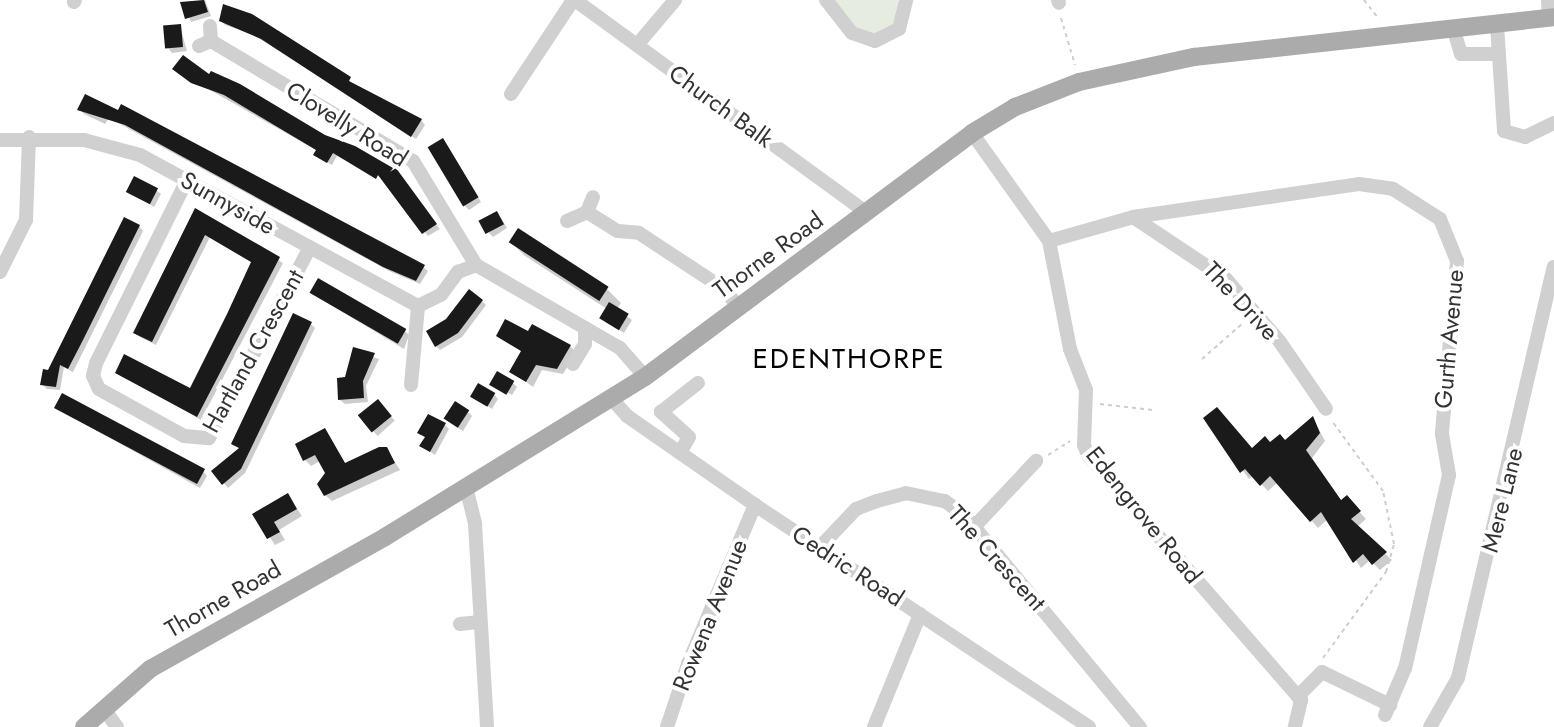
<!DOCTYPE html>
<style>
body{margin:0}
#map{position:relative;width:1554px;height:727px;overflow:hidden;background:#fff;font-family:Jost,sans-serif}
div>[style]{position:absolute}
.green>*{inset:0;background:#e6ecdf}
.shadow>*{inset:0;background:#0003;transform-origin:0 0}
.building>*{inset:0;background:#1a1a1a;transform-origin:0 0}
.path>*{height:2px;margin-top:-1px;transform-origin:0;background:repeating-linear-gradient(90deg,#cdcdcd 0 4px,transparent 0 8px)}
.minor>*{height:14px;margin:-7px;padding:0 7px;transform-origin:7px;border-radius:7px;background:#d0d0d0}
.major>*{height:18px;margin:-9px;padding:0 9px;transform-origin:9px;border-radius:9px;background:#ababab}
span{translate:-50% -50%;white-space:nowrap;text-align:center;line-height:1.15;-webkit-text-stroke:8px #fff;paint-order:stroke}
.street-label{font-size:24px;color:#333}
.quarter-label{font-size:28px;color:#000;letter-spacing:2px}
</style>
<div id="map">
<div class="green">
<i style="clip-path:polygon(832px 0,898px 0,900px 4px,893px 28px,880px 35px,858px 32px)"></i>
</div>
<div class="shadow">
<i style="clip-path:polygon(205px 0,211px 16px,191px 22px,183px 3px)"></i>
<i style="clip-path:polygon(224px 6px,251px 15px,353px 85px,421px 120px,425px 125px,416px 139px,254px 35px,225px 25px,221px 20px)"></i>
<i style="clip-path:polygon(180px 26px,187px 51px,172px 53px,168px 48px)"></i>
<i style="clip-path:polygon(178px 72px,209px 77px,392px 169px,440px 229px,428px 236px,382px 178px,337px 156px,332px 165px,315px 155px,318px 151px)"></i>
<i style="clip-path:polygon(86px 97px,423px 267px,428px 271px,420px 284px,389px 271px,109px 118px,105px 124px,84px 114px,80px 110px)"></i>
<i style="clip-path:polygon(447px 145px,481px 202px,469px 210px,465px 206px)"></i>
<i style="clip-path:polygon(156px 190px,161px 194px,154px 207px,128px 191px)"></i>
<i style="clip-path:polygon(196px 211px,283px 263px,201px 420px,117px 372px,190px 391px,253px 263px,210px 237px,156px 345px,140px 337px,135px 333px)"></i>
<i style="clip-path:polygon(501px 218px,507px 228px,493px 237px,489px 233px)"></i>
<i style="clip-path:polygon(139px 226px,143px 231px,73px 372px,64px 367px,60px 390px,47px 389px,42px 384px,49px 372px)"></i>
<i style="clip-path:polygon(519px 231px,607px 289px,621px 303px,617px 309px,632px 320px,624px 333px,606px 322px,607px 309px,525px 256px,511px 242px)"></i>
<i style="clip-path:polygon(311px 293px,405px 331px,409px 335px,404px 349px)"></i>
<i style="clip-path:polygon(482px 301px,486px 305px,462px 337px,440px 350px,436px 346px)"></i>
<i style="clip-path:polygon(311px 324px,315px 328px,245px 473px,228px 488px,214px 471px,240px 449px)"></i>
<i style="clip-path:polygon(498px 336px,570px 346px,576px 352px,563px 374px,542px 370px,533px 387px,512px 372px,523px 352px)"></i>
<i style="clip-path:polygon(354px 350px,379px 359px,366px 386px,368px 402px,345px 404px,340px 400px)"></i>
<i style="clip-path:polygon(513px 383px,517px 387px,512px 395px,494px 385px)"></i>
<i style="clip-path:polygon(494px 394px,498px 399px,492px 409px,473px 396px)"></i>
<i style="left:378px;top:402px;width:25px;height:23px;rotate:48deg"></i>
<i style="clip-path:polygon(56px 408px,203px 471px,207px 476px,200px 488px)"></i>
<i style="clip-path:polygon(468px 412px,472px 416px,463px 431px,450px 423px)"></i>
<i style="clip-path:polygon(1313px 418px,1325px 441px,1312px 458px,1342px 502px,1353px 505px,1366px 519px,1357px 527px,1392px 560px,1380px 570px,1370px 560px,1361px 568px,1328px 519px,1318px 528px,1278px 482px,1268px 491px,1253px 475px,1249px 479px,1205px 419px,1252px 450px,1285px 442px)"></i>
<i style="clip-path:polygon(445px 425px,449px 429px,435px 455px,422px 446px,426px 438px,420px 432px)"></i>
<i style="clip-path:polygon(325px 431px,346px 464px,387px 450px,400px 470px,332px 501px,325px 495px,327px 473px,320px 461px,311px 466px,305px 460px)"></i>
<i style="clip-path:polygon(288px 496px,302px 516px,279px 530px,285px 540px,275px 545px,255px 515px)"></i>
</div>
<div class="building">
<i style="clip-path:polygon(204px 0,208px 12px,185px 19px,180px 2px)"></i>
<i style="clip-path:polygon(223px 4px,252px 14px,351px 77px,349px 81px,422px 119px,411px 137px,261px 39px,219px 21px)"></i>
<i style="left:181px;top:24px;width:23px;height:18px;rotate:85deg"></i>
<i style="clip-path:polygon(183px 55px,209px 74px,211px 71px,240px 84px,325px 135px,355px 146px,393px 168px,390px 172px,396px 168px,437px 224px,422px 234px,378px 175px,376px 179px,333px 153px,327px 163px,313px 155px,316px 150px,224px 95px,191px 83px,172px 69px)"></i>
<i style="clip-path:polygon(85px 94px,118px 110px,121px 104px,425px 265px,416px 281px,383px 267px,125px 125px,77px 110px)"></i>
<i style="left:443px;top:138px;width:69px;height:18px;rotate:59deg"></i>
<i style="left:134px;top:176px;width:27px;height:18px;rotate:27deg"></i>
<i style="clip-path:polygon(195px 208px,280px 257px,197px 417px,115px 373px,124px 354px,190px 388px,227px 314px,251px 262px,205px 235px,152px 342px,133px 333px)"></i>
<i style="left:497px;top:211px;width:15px;height:21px;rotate:62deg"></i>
<i style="clip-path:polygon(124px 217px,140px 225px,83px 340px,68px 369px,60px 365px,56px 387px,40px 385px,43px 369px,48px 370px)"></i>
<i style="left:518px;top:228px;width:108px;height:17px;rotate:33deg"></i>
<i style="left:318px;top:278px;width:102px;height:17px;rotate:30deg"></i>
<i style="clip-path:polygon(469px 289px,483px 300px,458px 333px,435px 347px,426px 331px,446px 319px)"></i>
<i style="left:609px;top:302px;width:23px;height:19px;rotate:31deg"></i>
<i style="clip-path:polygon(293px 313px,312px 322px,241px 469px,222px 485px,211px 471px,239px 448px,231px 444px)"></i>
<i style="clip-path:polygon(505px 319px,528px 331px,532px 324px,571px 345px,557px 369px,536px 365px,526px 382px,509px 372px,521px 351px,496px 336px)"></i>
<i style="clip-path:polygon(353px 347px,375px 353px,363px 381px,364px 398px,338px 400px,337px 378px,345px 377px)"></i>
<i style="left:497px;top:371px;width:20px;height:16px;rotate:30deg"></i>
<i style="left:478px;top:383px;width:20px;height:16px;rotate:30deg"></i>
<i style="left:62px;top:393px;width:162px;height:17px;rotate:28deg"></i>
<i style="left:378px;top:399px;width:22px;height:26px;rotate:51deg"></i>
<i style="left:455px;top:401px;width:17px;height:21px;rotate:33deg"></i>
<i style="clip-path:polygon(1217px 407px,1252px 448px,1265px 436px,1270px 442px,1280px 434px,1285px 440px,1313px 416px,1320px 433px,1306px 450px,1341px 500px,1347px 495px,1361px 511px,1351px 519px,1387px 552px,1372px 565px,1363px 554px,1353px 563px,1321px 512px,1310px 522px,1270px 476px,1260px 486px,1245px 469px,1240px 473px,1203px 418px)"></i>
<i style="clip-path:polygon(428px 414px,446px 423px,430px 452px,419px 446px,425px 437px,417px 433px)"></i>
<i style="clip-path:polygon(325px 428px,345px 463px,379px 447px,387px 447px,395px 463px,324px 496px,317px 484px,325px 473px,315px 455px,303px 461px,295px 444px)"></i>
<i style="clip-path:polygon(288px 493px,297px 509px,274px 522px,280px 532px,267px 539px,252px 514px)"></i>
</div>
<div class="path">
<i style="left:1364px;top:0;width:24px;rotate:52deg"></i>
<i style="left:1061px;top:18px;width:49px;rotate:73.4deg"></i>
<i style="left:1202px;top:359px;width:55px;rotate:-41.3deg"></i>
<i style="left:1100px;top:404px;width:53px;rotate:6.5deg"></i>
<i style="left:1048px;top:455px;width:26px;rotate:-32deg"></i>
<i style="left:1323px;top:658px;width:107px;rotate:-53.8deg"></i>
<i style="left:1386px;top:572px;width:29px;rotate:-74deg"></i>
<i style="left:1394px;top:544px;width:54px;rotate:-101.7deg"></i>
<i style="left:1383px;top:491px;width:87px;rotate:-126.1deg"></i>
</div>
<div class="minor">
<i style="left:575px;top:0;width:360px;rotate:36.1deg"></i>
<i style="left:826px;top:0;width:42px;rotate:51.8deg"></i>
<i style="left:852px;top:33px;width:24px;rotate:19deg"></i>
<i style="left:875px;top:41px;width:27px;rotate:-27deg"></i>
<i style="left:899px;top:29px;width:30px;rotate:-76deg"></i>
<i style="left:1058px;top:0;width:3px;rotate:72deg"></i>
<i style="left:1548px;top:0;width:18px;rotate:87deg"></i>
<i style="left:74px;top:2px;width:2px;rotate:-63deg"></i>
<i style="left:1497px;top:25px;width:106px;rotate:86.2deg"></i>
<i style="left:1504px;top:131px;width:22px;rotate:16deg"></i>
<i style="left:1525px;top:137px;width:32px;rotate:-26deg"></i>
<i style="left:1454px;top:31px;width:24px;rotate:73deg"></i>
<i style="left:1461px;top:54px;width:37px"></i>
<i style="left:211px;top:41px;width:235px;rotate:30.7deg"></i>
<i style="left:413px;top:161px;width:122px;rotate:58.8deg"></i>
<i style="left:476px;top:265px;width:166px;rotate:30deg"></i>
<i style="left:620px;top:348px;width:38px;rotate:49deg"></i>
<i style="left:637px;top:45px;width:59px;rotate:-49.8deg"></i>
<i style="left:199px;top:46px;width:13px;rotate:-23deg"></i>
<i style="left:211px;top:41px;width:15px;rotate:-94deg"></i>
<i style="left:511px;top:94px;width:113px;rotate:-56.6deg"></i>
<i style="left:972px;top:133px;width:133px;rotate:54.5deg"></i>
<i style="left:1049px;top:241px;width:110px;rotate:79deg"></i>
<i style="left:1070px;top:349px;width:44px;rotate:68.7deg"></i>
<i style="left:1086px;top:390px;width:55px;rotate:92.1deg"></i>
<i style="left:1084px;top:445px;width:11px;rotate:68deg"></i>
<i style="left:1088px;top:455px;width:325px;rotate:49deg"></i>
<i style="left:1301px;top:700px;width:28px;rotate:103deg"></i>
<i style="left:0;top:140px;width:84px"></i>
<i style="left:84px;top:140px;width:58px;rotate:15deg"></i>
<i style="left:140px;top:155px;width:316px;rotate:28.5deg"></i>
<i style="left:418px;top:306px;width:25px;rotate:-26deg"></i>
<i style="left:441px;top:295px;width:29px;rotate:-54deg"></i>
<i style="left:458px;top:272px;width:19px;rotate:-21deg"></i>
<i style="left:187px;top:180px;width:204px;rotate:116.4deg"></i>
<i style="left:96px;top:363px;width:13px;rotate:103deg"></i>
<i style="left:93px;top:376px;width:14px;rotate:65deg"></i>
<i style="left:99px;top:389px;width:97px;rotate:28.9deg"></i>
<i style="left:184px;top:436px;width:25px;rotate:5deg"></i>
<i style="left:209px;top:438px;width:214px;rotate:-62.1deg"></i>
<i style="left:587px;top:212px;width:36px;rotate:32deg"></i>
<i style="left:618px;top:231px;width:21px;rotate:5deg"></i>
<i style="left:639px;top:233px;width:98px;rotate:33.4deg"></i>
<i style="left:721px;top:287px;width:26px;rotate:47deg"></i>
<i style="left:1133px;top:217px;width:112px;rotate:33.7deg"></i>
<i style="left:1226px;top:279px;width:83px;rotate:49.4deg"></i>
<i style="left:1280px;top:342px;width:81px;rotate:55.5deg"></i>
<i style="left:567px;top:221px;width:22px;rotate:-24deg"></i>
<i style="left:587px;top:212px;width:16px;rotate:-68deg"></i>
<i style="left:1049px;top:241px;width:87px;rotate:-15.9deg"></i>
<i style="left:1133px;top:217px;width:228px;rotate:-8.3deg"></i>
<i style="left:1359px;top:184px;width:34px;rotate:8deg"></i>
<i style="left:1393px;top:189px;width:56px;rotate:32.6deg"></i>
<i style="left:1440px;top:219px;width:45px;rotate:68deg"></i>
<i style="left:1457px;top:261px;width:174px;rotate:95deg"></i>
<i style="left:1442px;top:434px;width:42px;rotate:80.3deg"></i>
<i style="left:1449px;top:475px;width:198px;rotate:102.8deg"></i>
<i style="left:1405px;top:668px;width:51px;rotate:113.1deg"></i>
<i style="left:0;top:272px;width:58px;rotate:-63.4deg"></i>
<i style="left:26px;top:220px;width:83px;rotate:-87.9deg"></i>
<i style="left:573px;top:364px;width:23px;rotate:-59deg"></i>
<i style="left:585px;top:344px;width:16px;rotate:-90deg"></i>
<i style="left:411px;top:385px;width:79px;rotate:-84.9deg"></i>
<i style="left:611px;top:398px;width:24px;rotate:48deg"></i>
<i style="left:627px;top:416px;width:156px;rotate:34.8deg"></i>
<i style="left:755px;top:505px;width:401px;rotate:33.6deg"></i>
<i style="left:680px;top:453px;width:18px;rotate:-61deg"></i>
<i style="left:689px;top:437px;width:38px;rotate:-138deg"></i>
<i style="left:661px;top:412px;width:47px;rotate:-38.1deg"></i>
<i style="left:466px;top:487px;width:38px;rotate:76deg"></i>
<i style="left:475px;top:524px;width:203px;rotate:86.6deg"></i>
<i style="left:974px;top:527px;width:91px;rotate:-46.8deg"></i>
<i style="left:820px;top:547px;width:52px;rotate:-46.5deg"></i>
<i style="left:856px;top:509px;width:22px;rotate:-21deg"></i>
<i style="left:877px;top:501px;width:30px;rotate:-15deg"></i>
<i style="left:906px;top:493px;width:40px;rotate:12deg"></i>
<i style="left:945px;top:501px;width:26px;rotate:37deg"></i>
<i style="left:966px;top:517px;width:273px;rotate:50.4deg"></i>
<i style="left:460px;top:624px;width:20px;rotate:-6deg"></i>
<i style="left:1298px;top:696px;width:34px;rotate:-45deg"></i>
<i style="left:1322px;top:672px;width:76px;rotate:25.9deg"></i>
<i style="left:104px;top:709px;width:22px;rotate:54deg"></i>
<i style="left:667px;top:727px;width:66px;rotate:-71.6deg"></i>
<i style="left:688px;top:664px;width:173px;rotate:-67.2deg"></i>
<i style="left:874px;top:727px;width:122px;rotate:-67.8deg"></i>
<i style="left:1430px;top:727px;width:56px;rotate:-60.3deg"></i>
<i style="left:1458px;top:678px;width:422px;rotate:-76.9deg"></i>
</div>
<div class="major">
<i style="left:84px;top:727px;width:88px;rotate:-41.3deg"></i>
<i style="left:150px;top:669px;width:270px;rotate:-29.3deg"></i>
<i style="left:385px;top:537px;width:305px;rotate:-31.6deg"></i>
<i style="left:645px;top:377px;width:408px;rotate:-36.7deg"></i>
<i style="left:972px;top:133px;width:50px;rotate:-31.2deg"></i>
<i style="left:1015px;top:107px;width:69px;rotate:-21.3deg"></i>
<i style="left:1079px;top:82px;width:118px;rotate:-12.3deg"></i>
<i style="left:1194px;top:57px;width:362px;rotate:-6.3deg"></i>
</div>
<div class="street-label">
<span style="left:721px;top:106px;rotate:36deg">Church Balk</span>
<span style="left:347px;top:124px;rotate:32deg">Clovelly Road</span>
<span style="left:228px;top:203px;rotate:29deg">Sunnyside</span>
<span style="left:768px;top:255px;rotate:-36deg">Thorne Road</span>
<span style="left:1241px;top:301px;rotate:47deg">The Drive</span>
<span style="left:1449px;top:339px;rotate:-85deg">Gurth Avenue</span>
<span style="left:253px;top:351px;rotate:-61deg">Hartland Crescent</span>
<span style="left:1502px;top:500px;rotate:-76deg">Mere Lane</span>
<span style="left:1144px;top:515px;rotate:51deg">Edengrove Road</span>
<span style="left:997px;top:558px;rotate:48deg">The Crescent</span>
<span style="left:848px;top:566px;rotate:33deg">Cedric Road</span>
<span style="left:223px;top:599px;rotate:-30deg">Thorne Road</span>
<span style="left:710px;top:615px;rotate:-68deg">Rowena Avenue</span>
</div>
<div class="quarter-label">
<span style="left:849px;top:359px">EDENTHORPE</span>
</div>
</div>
